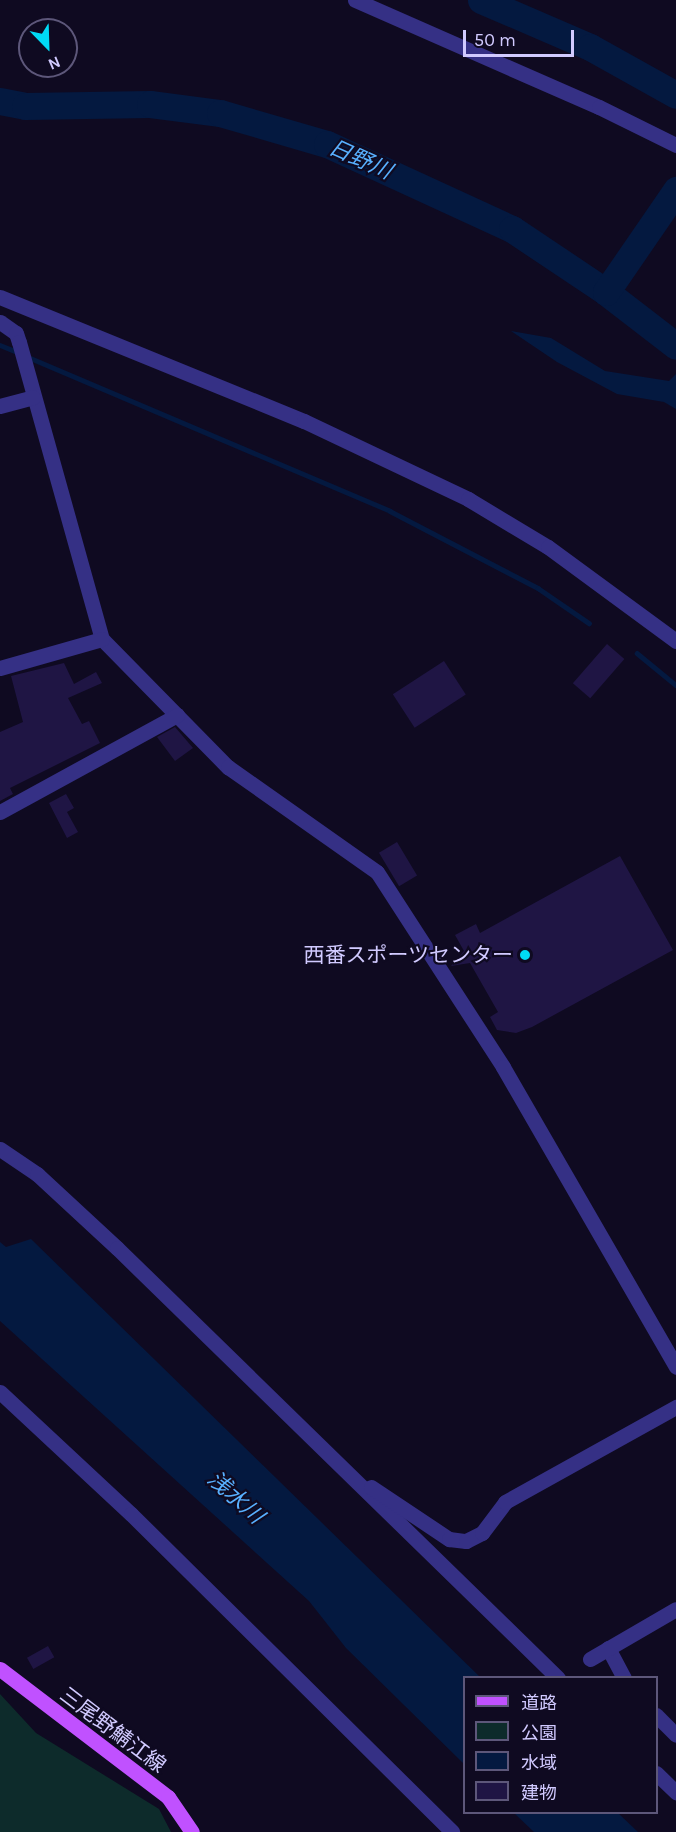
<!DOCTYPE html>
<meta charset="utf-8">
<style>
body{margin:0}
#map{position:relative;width:676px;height:1832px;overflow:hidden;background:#0f0a21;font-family:Karla,"Noto Sans JP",sans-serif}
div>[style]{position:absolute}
.green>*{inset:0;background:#0d2b2b}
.water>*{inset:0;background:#041940}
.stream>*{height:4.5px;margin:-2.25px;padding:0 2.25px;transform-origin:2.25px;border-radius:2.25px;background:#041940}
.river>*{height:27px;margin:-13.5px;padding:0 13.5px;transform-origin:13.5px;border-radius:13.5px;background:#041940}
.building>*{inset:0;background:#1f1544;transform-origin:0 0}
.minor>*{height:15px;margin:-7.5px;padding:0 7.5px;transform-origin:7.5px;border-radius:7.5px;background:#353085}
.major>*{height:15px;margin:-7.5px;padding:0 7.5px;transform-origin:7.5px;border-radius:7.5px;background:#c051ff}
.dots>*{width:16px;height:16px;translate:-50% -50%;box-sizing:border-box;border:3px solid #0f0a21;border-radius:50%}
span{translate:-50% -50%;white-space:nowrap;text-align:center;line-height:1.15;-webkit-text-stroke:4.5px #0f0a21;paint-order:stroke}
.poi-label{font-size:21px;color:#d1caff}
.right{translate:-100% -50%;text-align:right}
.street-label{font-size:21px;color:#d1caff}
.water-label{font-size:22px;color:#58b0ff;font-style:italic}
.legend{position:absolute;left:463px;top:1676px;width:195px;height:138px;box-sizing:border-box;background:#0f0a21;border:2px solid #5d577a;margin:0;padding:8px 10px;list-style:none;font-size:18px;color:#d1caff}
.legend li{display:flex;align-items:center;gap:12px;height:30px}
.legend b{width:30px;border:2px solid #5d577a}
.north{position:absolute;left:18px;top:18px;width:60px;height:60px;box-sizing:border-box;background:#0f0a21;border:2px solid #5d577a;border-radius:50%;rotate:157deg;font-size:16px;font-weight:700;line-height:24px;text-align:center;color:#d1caff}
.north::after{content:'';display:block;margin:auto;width:21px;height:27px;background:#00daf5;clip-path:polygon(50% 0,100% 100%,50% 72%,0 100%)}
.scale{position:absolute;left:463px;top:30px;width:111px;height:27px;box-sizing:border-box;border:3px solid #d1caff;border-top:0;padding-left:8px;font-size:18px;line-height:21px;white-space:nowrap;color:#d1caff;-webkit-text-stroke:4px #0f0a21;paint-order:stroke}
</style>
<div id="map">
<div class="green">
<i style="clip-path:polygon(0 1694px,36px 1733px,159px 1809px,171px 1832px,0 1832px)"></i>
</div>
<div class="water">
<i style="clip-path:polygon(511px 331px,551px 338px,605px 371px,669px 381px,676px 374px,676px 409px,664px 402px,617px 394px,557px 362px)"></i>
<i style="clip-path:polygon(31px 1239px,480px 1677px,464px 1678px,464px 1764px,346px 1648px,309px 1601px,0 1321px,0 1242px,6px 1247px)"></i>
<i style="clip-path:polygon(514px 1813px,618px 1813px,638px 1832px,534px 1832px)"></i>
</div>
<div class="stream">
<i style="left:0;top:345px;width:18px;rotate:22deg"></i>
<i style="left:28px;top:357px;width:393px;rotate:23deg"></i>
<i style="left:390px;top:511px;width:167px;rotate:27.5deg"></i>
<i style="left:538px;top:588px;width:62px;rotate:34.5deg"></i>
<i style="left:637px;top:653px;width:50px;rotate:39.4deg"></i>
</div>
<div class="river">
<i style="left:481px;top:0;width:119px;rotate:23.3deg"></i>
<i style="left:590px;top:47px;width:98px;rotate:29.2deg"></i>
<i style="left:0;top:101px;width:25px;rotate:11deg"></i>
<i style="left:25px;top:106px;width:125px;rotate:-0.9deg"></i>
<i style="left:150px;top:104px;width:71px;rotate:7.3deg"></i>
<i style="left:220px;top:113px;width:111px;rotate:16.2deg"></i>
<i style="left:327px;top:144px;width:204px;rotate:24.7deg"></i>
<i style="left:512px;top:229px;width:113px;rotate:33.8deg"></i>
<i style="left:606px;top:292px;width:88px;rotate:37.6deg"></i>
<i style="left:606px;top:292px;width:124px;rotate:-55.5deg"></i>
</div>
<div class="building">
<i style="left:607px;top:644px;width:23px;height:52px;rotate:41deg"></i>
<i style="left:444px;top:661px;width:40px;height:61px;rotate:57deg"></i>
<i style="clip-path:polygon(64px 663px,74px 684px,96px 672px,102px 683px,68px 698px,82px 724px,89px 721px,100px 743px,10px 788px,13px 794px,0 801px,0 732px,23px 722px,11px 676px)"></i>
<i style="clip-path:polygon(175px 727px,193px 748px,175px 761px,157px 737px)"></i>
<i style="clip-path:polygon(66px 794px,74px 808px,67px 812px,78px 832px,67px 838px,49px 803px)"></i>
<i style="left:397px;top:842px;width:39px;height:21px;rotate:59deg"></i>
<i style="clip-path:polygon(620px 856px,673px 950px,532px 1027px,516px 1033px,497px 1030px,490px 1017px,498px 1012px,470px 963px,451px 966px,464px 951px,455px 935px,476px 924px,480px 933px)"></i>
<i style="left:48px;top:1646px;width:13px;height:24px;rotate:61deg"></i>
</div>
<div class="minor">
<i style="left:355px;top:0;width:266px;rotate:23.7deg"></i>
<i style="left:599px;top:107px;width:86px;rotate:26.3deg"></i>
<i style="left:0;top:297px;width:328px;rotate:22.2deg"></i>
<i style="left:304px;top:421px;width:182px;rotate:25.4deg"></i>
<i style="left:468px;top:499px;width:93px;rotate:31deg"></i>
<i style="left:548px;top:547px;width:159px;rotate:36.3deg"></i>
<i style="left:0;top:322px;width:19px;rotate:35deg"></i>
<i style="left:16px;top:333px;width:9px;rotate:72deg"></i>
<i style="left:19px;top:342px;width:308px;rotate:74.4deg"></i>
<i style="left:102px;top:639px;width:180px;rotate:45.5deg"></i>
<i style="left:228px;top:767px;width:182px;rotate:35.2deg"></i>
<i style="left:377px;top:872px;width:232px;rotate:57.1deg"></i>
<i style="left:503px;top:1067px;width:346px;rotate:60deg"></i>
<i style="left:0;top:406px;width:34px;rotate:-15deg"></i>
<i style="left:0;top:668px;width:106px;rotate:-15.9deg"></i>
<i style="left:0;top:812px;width:202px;rotate:-28.7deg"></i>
<i style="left:0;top:1149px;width:45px;rotate:34deg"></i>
<i style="left:37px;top:1174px;width:109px;rotate:42.8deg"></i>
<i style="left:117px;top:1248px;width:616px;rotate:44.28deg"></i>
<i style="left:0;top:1392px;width:179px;rotate:43deg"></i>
<i style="left:131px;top:1514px;width:452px;rotate:44.7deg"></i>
<i style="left:371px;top:1487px;width:94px;rotate:33.7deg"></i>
<i style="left:449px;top:1539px;width:17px;rotate:7deg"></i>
<i style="left:466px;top:1541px;width:18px;rotate:-27deg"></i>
<i style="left:482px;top:1533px;width:39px;rotate:-53deg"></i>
<i style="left:505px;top:1502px;width:196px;rotate:-29.1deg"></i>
<i style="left:608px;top:1648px;width:34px;rotate:62deg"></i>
<i style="left:590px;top:1659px;width:99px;rotate:-30.2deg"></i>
<i style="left:656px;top:1715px;width:28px;rotate:45deg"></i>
<i style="left:656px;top:1773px;width:28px;rotate:44deg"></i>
</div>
<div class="major">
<i style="left:0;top:1669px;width:211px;rotate:37.3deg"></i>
<i style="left:168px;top:1797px;width:42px;rotate:55.6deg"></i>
</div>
<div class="dots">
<i style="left:525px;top:955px;background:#00daf5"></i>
</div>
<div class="poi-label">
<span class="right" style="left:513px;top:955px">西番スポーツセンター</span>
</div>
<div class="street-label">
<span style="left:113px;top:1730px;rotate:37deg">三尾野鯖江線</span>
</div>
<div class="water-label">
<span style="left:360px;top:160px;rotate:24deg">日野川</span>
<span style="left:235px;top:1498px;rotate:42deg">浅水川</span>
</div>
<ul class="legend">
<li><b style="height:8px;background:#c051ff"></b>道路</li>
<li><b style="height:16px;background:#0d2b2b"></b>公園</li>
<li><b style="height:16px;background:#041940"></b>水域</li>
<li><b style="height:16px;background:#1f1544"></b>建物</li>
</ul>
<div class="north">N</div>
<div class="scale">50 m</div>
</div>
